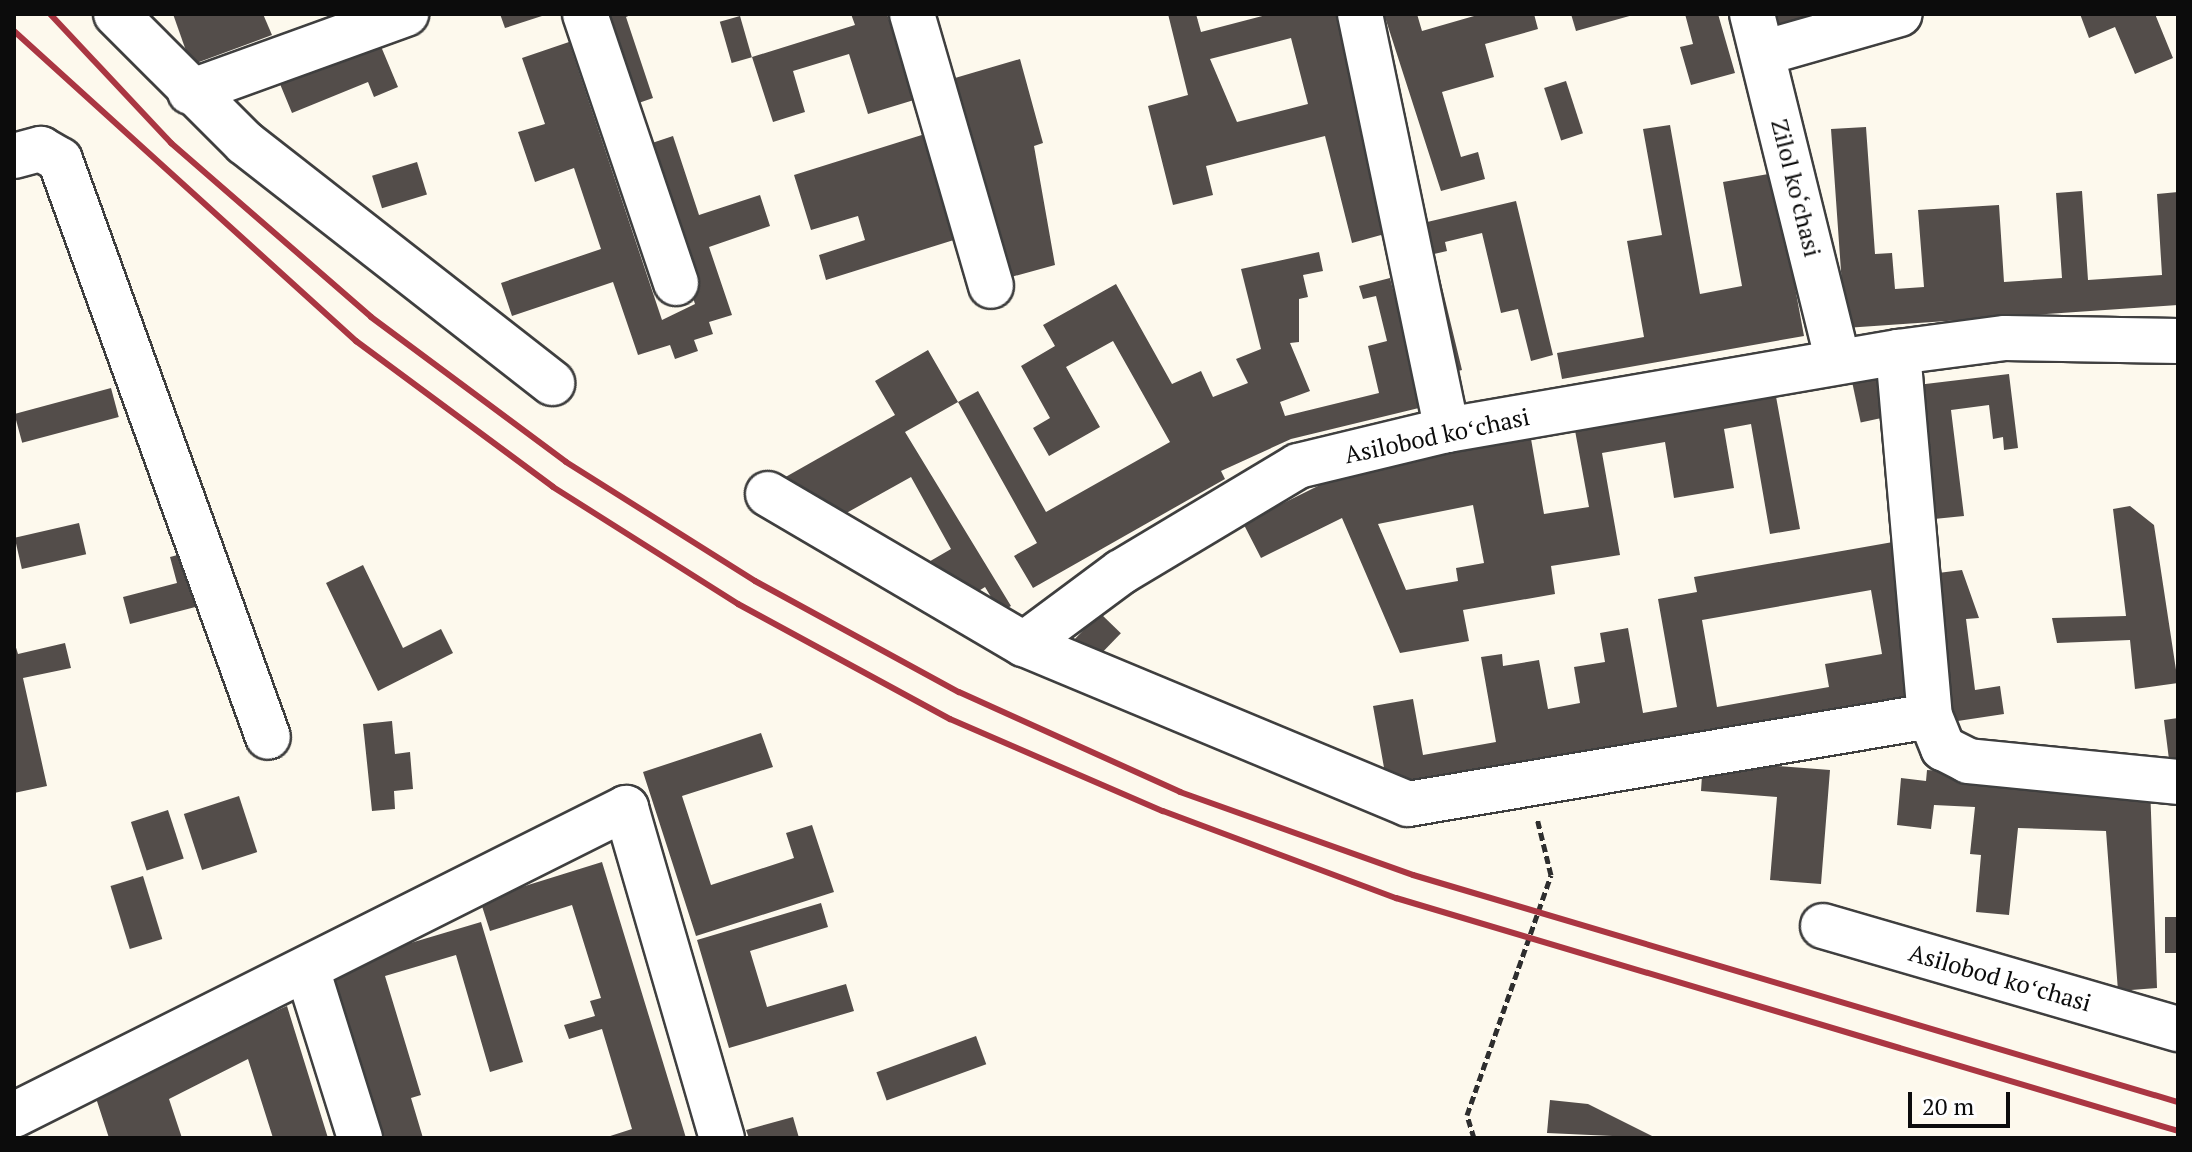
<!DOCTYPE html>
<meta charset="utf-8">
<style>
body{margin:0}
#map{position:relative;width:2192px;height:1152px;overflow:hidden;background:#fdf9ed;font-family:"PT Serif",serif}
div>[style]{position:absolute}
.building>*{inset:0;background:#534d4a;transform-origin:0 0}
.path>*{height:5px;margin-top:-2.5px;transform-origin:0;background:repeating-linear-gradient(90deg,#2e2e2e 0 8px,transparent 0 12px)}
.roads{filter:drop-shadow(2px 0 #3f3f3f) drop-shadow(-2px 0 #3f3f3f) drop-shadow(0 2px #3f3f3f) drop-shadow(0 -2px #3f3f3f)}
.minor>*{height:44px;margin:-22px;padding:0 22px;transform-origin:22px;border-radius:22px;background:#fff}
.rail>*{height:6px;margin:-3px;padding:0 3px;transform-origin:3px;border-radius:3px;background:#aa3642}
span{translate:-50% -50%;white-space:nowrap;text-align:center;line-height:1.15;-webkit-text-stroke:8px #fff;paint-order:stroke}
.street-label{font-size:24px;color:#0c0c0c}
.frame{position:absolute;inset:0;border:16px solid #0c0c0c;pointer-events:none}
.scale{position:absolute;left:1908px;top:1092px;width:102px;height:36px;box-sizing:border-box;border:4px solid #0c0c0c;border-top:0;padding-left:10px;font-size:24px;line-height:28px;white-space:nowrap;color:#0c0c0c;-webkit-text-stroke:6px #fff;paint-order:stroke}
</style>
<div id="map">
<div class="building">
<i style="clip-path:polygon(173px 14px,263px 14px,272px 35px,191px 65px)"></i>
<i style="clip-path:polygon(500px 14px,545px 14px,545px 15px,505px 28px)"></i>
<i style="clip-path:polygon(596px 14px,633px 14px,626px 17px,653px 98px,627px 107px)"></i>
<i style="clip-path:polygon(851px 14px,887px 14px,914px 100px,868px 114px,849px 54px,793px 71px,805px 112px,773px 122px,752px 57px,855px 25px)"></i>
<i style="clip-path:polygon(evenodd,1168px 14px,1196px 14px,1201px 32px,1270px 14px,1337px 14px,1392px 232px,1352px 243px,1325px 136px,1206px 166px,1213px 195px,1173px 205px,1148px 106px,1188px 95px,1168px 14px,1291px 38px,1308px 104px,1237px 122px,1210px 59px,1291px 38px)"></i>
<i style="clip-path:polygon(1384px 14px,1417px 14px,1422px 31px,1481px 14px,1534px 14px,1538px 29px,1485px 44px,1494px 77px,1442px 92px,1461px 157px,1478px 152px,1485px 179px,1441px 191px)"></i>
<i style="clip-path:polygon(1571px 14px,1633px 14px,1633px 15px,1576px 31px)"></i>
<i style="clip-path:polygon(1685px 14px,1718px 14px,1735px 73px,1691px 85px,1680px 47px,1693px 44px)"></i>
<i style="clip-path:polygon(1771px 14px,1826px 14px,1776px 30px)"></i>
<i style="clip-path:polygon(2080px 14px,2155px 14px,2173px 58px,2135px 74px,2115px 27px,2089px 38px)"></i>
<i style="left:740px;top:16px;width:43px;height:21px;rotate:74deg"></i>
<i style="clip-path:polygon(569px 42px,662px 320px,695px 304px,643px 146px,673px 136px,699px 215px,760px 195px,770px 226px,709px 247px,732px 315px,709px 322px,713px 334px,694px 340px,698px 351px,675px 359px,670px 345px,638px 355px,613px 282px,512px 316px,501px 283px,601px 249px,574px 168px,535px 182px,518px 132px,545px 124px,522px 58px)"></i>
<i style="clip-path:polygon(380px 44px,398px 87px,374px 97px,368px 82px,292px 113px,280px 84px)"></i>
<i style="clip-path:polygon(1020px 59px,1043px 143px,1034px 146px,1055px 265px,1011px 277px,955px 78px)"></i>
<i style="left:1566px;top:81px;width:55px;height:23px;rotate:72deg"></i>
<i style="clip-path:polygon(1670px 125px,1700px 294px,1742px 286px,1723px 182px,1774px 173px,1804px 336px,1562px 379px,1557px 353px,1644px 337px,1627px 241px,1662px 235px,1643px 129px)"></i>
<i style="clip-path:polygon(1866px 127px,1875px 254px,1892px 253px,1895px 289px,1924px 287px,1918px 210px,1999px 205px,2004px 282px,2062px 278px,2056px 193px,2082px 191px,2088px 280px,2162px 275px,2157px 194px,2178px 192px,2178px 305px,1845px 328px,1831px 129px)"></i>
<i style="clip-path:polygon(925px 134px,957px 239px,826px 280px,819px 255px,865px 240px,858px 216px,811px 230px,794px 175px)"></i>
<i style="left:417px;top:162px;width:34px;height:47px;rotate:73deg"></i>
<i style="clip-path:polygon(1516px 201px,1553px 355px,1531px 361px,1518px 309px,1501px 313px,1482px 233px,1445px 242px,1447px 251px,1434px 254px,1462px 370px,1442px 375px,1406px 227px)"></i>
<i style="clip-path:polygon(1319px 252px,1323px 271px,1303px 275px,1308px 297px,1299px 299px,1299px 342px,1290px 343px,1310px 391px,1280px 402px,1285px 416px,1379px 393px,1368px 346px,1387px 341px,1376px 296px,1363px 299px,1359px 286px,1390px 278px,1423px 407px,1291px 439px,1221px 471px,1225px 479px,1033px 588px,1014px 556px,1037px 543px,958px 402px,978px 391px,1046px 512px,1170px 442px,1113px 341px,1066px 367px,1100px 427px,1049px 456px,1033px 428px,1050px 418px,1021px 366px,1055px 346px,1043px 325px,1116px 284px,1172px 384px,1201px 371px,1213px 397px,1248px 383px,1236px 359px,1261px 349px,1241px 269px)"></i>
<i style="clip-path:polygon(928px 350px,958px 402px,905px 432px,1011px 606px,1000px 612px,985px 587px,969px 597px,920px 567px,951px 549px,911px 477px,841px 516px,782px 479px,895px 415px,875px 381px)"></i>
<i style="left:1877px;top:374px;width:44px;height:26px;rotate:78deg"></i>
<i style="clip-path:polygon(2009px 374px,2018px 448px,2004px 450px,2003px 437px,1993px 439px,1989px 405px,1951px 410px,1964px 516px,1934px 519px,1917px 385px)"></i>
<i style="left:111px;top:388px;width:30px;height:100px;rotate:75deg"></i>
<i style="clip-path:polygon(evenodd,1775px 391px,1800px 529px,1770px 534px,1751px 424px,1724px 429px,1734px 488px,1674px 498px,1665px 442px,1602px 453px,1620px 555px,1551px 566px,1555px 594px,1463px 610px,1469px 641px,1400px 653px,1342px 518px,1261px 558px,1243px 523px,1326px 482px,1427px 451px,1530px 433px,1544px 514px,1589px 507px,1574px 425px,1775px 391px,1473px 505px,1484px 563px,1456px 568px,1458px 581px,1406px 590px,1378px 524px,1473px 505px)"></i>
<i style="clip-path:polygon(2130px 506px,2154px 525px,2178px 683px,2135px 689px,2130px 640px,2057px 643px,2052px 618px,2126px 616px,2113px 509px)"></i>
<i style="left:79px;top:523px;width:32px;height:66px;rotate:77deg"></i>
<i style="clip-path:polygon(evenodd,1893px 542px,1921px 696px,1388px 790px,1373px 706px,1413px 699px,1423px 755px,1496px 742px,1481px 657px,1502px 654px,1503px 666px,1539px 660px,1548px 709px,1580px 703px,1574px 667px,1605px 662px,1600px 633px,1628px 628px,1643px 713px,1677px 707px,1658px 599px,1697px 592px,1694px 577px,1893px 542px,1871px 590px,1882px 654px,1825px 664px,1829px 687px,1717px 707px,1702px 620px,1871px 590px)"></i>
<i style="clip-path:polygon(189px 552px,203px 605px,130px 624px,123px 597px,177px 583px,170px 557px)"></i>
<i style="clip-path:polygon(363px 565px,403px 648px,441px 629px,453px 653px,378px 691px,326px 583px)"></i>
<i style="clip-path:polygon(1962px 570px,1979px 618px,1966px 619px,1975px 690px,2000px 686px,2004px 714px,1951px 722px,1930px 574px)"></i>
<i style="left:1100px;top:613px;width:29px;height:47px;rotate:44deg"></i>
<i style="clip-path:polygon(14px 641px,18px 654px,65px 643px,71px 668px,23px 678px,47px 786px,14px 793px)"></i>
<i style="clip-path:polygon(2178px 718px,2178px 774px,2171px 775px,2164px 720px)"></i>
<i style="clip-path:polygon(392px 721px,395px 754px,410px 752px,413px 789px,394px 791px,395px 809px,372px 811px,363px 724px)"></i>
<i style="clip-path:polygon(761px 733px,773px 767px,682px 796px,711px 885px,794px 858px,786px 833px,812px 825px,834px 892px,696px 936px,643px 772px)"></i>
<i style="clip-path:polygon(1703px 760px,1830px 770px,1821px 884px,1770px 880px,1777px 797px,1701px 791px)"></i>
<i style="clip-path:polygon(1927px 770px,2150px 784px,2157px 988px,2118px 991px,2106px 831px,2018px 828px,2009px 915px,1976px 912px,1981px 855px,1970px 854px,1975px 807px,1934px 805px,1931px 829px,1897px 825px,1901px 778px,1926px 781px)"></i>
<i style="left:239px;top:796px;width:59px;height:58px;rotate:72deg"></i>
<i style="left:168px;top:810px;width:51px;height:39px;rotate:72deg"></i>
<i style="clip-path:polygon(602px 862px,686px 1138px,604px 1138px,632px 1129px,602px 1029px,569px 1039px,564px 1025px,595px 1016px,590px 1001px,601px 998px,572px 905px,490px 931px,480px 900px)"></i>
<i style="left:143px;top:876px;width:66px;height:34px;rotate:73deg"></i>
<i style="clip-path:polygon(821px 903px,828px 927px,750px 951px,767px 1007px,846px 984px,854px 1011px,729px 1048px,697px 940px)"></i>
<i style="left:2165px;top:917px;width:13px;height:36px"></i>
<i style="clip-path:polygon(481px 922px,523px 1062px,490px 1072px,456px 955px,385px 976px,421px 1095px,411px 1098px,423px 1138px,380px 1138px,330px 967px)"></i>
<i style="clip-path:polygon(287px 1006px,328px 1138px,273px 1138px,248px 1059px,169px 1099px,182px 1138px,109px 1138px,94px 1092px)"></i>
<i style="left:976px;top:1036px;width:30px;height:106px;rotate:70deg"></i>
<i style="clip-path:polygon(1550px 1100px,1588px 1104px,1656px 1138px,1547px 1133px)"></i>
<i style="clip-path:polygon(793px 1117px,799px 1138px,749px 1138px,746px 1130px)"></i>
</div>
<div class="path">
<i style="left:1474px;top:1138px;width:24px;rotate:-107deg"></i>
<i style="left:1467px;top:1115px;width:254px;rotate:-70.7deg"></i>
<i style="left:1551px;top:875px;width:59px;rotate:-103.8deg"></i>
</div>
<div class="roads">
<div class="minor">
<i style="left:116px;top:14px;width:182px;rotate:45deg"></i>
<i style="left:245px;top:143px;width:390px;rotate:38deg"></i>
<i style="left:585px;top:14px;width:284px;rotate:71.3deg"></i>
<i style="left:912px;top:14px;width:283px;rotate:73.8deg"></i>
<i style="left:1360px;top:14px;width:425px;rotate:78.2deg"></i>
<i style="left:1752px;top:14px;width:358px;rotate:76.1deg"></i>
<i style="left:1763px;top:53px;width:142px;rotate:-15.9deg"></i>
<i style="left:190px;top:92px;width:230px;rotate:-19.9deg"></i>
<i style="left:14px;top:156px;width:28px;rotate:-15deg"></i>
<i style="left:41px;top:149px;width:22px;rotate:30deg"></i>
<i style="left:60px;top:160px;width:613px;rotate:70.18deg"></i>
<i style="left:1898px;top:352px;width:365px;rotate:85deg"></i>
<i style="left:1930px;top:716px;width:35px;rotate:68deg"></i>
<i style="left:1943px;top:748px;width:28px;rotate:27deg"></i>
<i style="left:1968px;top:761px;width:211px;rotate:5.7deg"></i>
<i style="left:768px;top:494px;width:297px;rotate:30.4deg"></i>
<i style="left:1024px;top:644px;width:416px;rotate:22.6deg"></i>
<i style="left:1408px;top:804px;width:529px;rotate:-9.57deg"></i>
<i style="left:1024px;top:644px;width:121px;rotate:-36.6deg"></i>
<i style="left:1121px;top:572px;width:206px;rotate:-30.9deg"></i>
<i style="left:1298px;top:466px;width:153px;rotate:-13.6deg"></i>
<i style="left:1447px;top:430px;width:458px;rotate:-9.8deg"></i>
<i style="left:1898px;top:352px;width:108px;rotate:-7.5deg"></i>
<i style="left:2005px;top:338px;width:173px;rotate:1deg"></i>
<i style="left:1823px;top:926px;width:370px;rotate:16.2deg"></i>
<i style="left:308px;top:972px;width:174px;rotate:72.6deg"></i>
<i style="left:14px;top:1115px;width:685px;rotate:-26.64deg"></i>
<i style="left:626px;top:808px;width:344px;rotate:73.8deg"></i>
</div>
</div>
<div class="rail">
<i style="left:50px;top:14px;width:177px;rotate:46.8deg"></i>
<i style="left:171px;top:143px;width:265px;rotate:41deg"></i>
<i style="left:371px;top:317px;width:243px;rotate:36.6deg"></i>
<i style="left:566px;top:462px;width:223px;rotate:32.2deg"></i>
<i style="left:755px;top:581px;width:232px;rotate:28.6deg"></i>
<i style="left:959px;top:692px;width:243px;rotate:24.3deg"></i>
<i style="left:1180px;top:792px;width:247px;rotate:19.6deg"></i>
<i style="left:1413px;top:875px;width:798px;rotate:16.53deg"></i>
<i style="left:14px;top:31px;width:462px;rotate:42.2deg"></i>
<i style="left:356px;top:341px;width:245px;rotate:36.5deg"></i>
<i style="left:553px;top:487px;width:219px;rotate:32.3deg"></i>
<i style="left:738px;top:604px;width:241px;rotate:28.5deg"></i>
<i style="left:950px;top:719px;width:232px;rotate:23.4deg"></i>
<i style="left:1163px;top:811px;width:249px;rotate:20.5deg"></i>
<i style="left:1396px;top:898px;width:816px;rotate:16.59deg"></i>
</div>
<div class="street-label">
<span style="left:1796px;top:188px;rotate:76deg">Zilol ko‘chasi</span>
<span style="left:1437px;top:436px;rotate:-12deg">Asilobod koʻchasi</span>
<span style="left:2000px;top:978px;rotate:16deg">Asilobod koʻchasi</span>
</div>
<div class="frame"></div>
<div class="scale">20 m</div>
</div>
